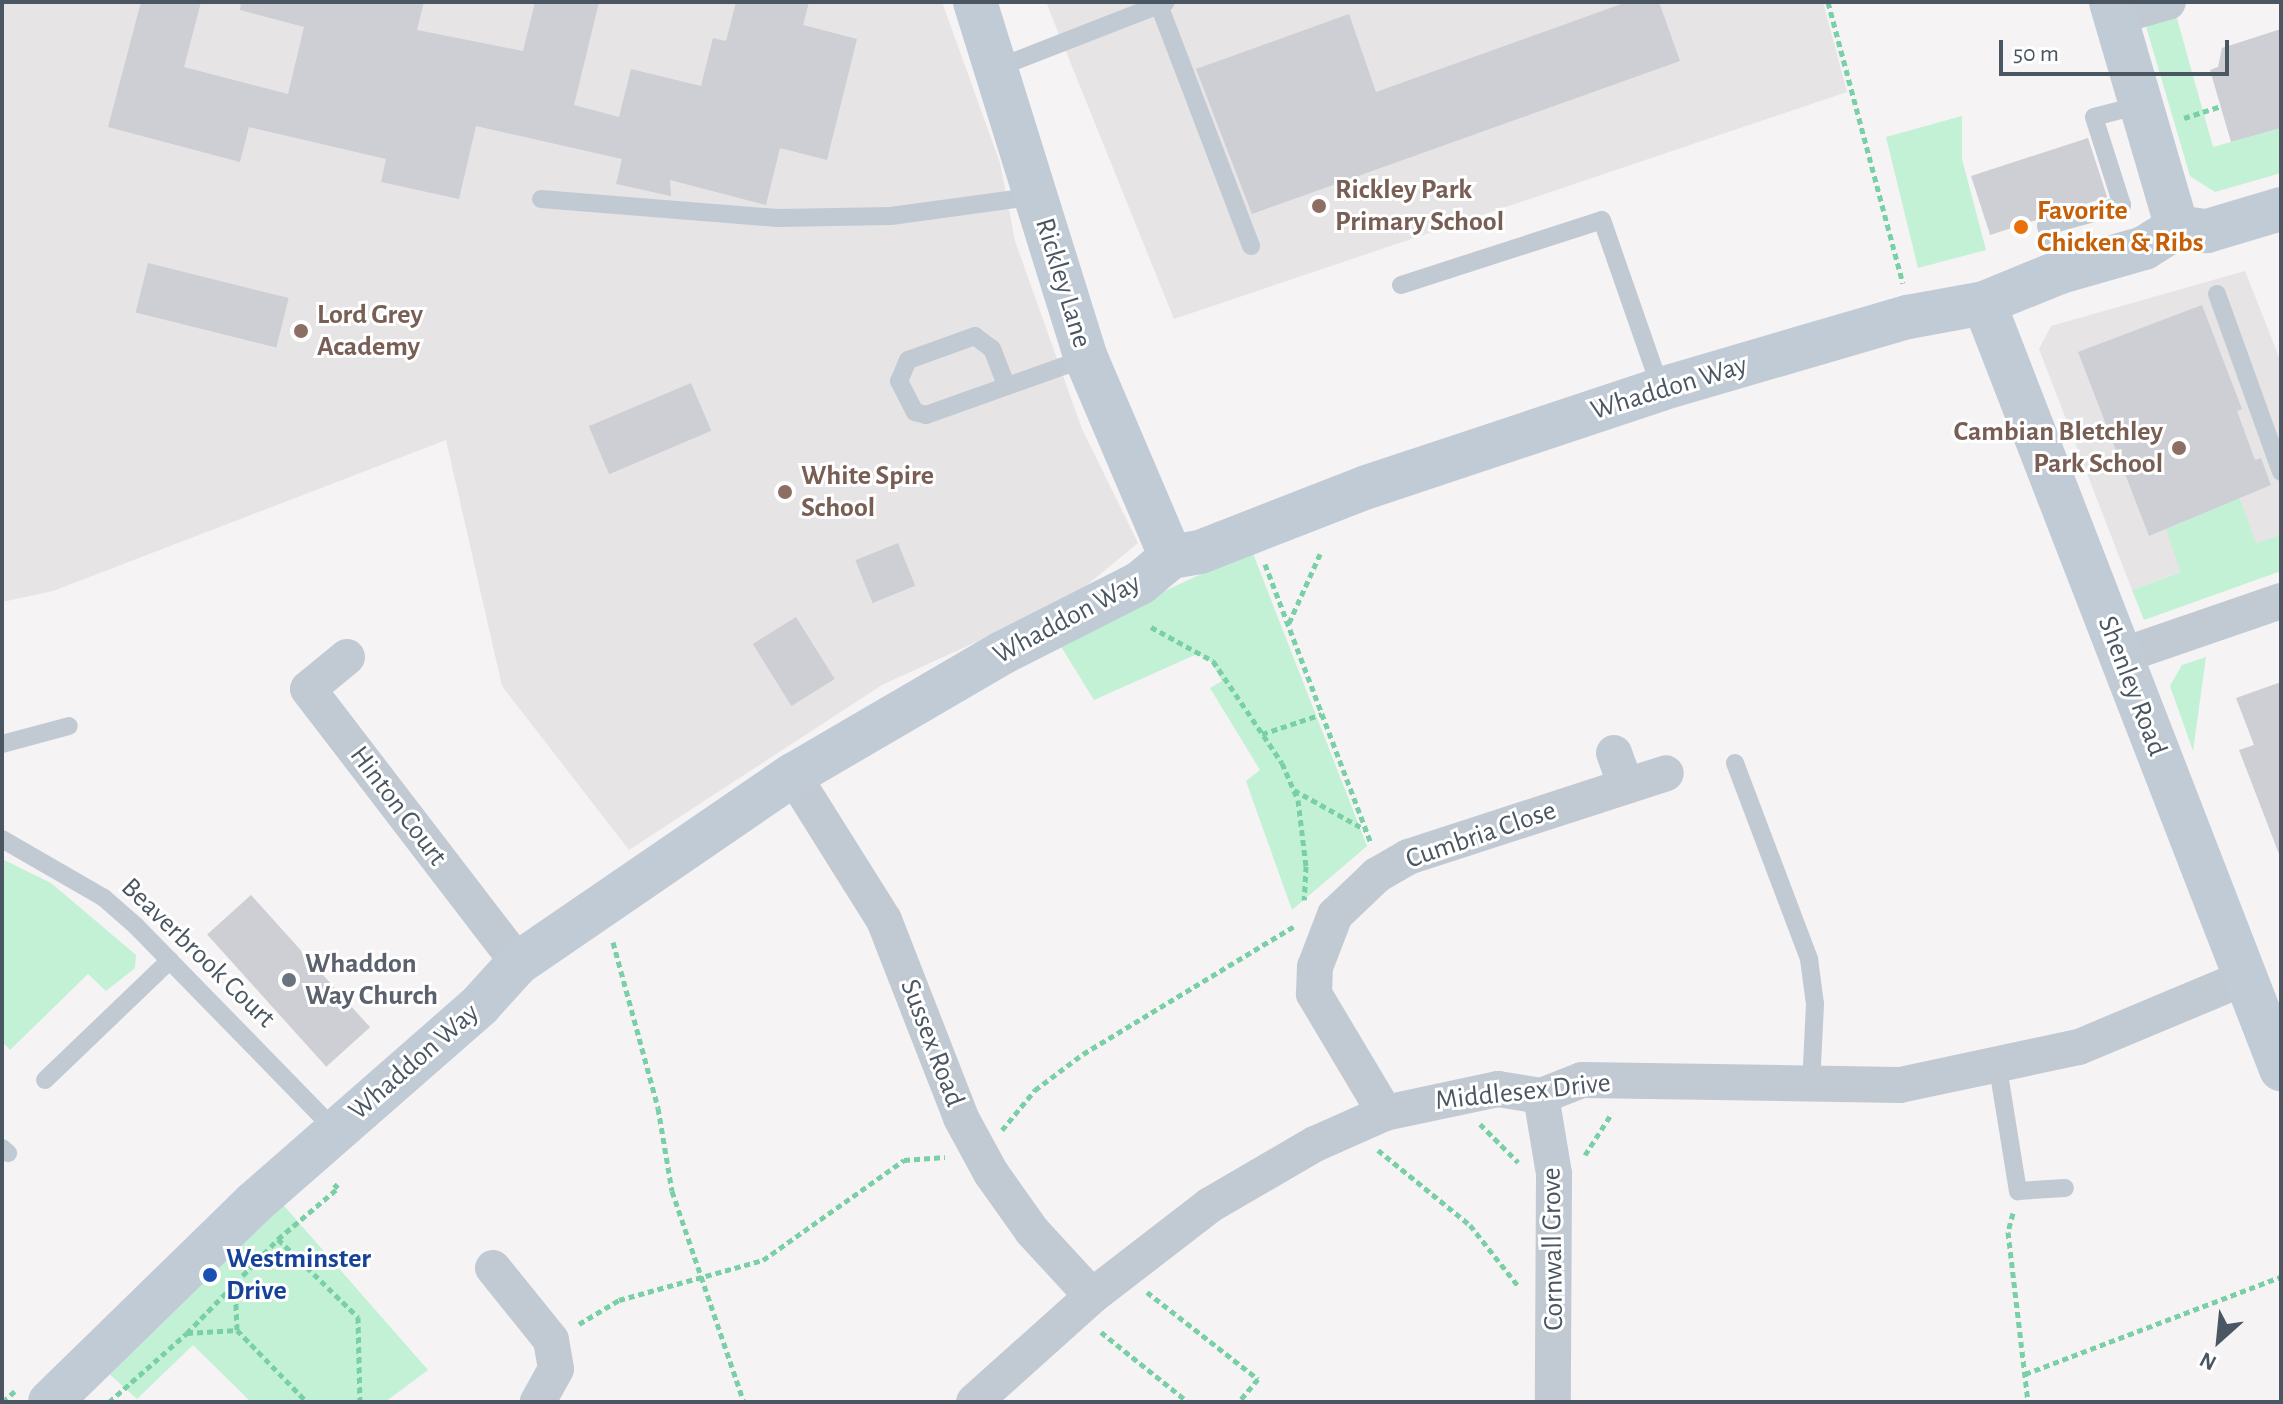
<!DOCTYPE html>
<style>
body{margin:0}
#map{position:relative;width:2283px;height:1404px;overflow:hidden;background:#f5f3f3;font-family:"Alegreya Sans",sans-serif}
div>[style]{position:absolute}
.education>*{inset:0;background:#e6e4e5}
.green>*{inset:0;background:#c3f1d5}
.building>*{inset:0;background:#cdcfd5;transform-origin:0 0}
.path>*{height:5px;margin-top:-2.5px;transform-origin:0;background:repeating-linear-gradient(90deg,#7ad0a6 0 6px,transparent 0 10px)}
.lane>*{height:18px;margin:-9px;padding:0 9px;transform-origin:9px;border-radius:9px;background:#c1cad2}
.street>*{height:36px;margin:-18px;padding:0 18px;transform-origin:18px;border-radius:18px;background:#c1cad2}
.secondary>*{height:44px;margin:-22px;padding:0 22px;transform-origin:22px;border-radius:22px;background:#c1cbd6}
.dots>*{width:22px;height:22px;translate:-50% -50%;box-sizing:border-box;border:4px solid #fff;border-radius:50%}
span{translate:-50% -50%;white-space:nowrap;text-align:center;line-height:1.15;-webkit-text-stroke:6px #fff;paint-order:stroke}
.education-label{font-size:28px;color:#785e54;font-weight:700}
.left{translate:0 -50%;text-align:left}
.right{translate:-100% -50%;text-align:right}
.food-label{font-size:28px;color:#c56008;font-weight:700}
.street-label{font-size:28px;color:#4a5661}
.worship-label{font-size:28px;color:#5b616d;font-weight:700}
.transit-label{font-size:28px;color:#164399;font-weight:700}
.frame{position:absolute;inset:0;border:4px solid #4a5661;pointer-events:none}
.north{position:absolute;left:2179px;top:1300px;width:80px;height:80px;-webkit-text-stroke:6px #fff;paint-order:stroke;rotate:207deg;font-size:22px;font-weight:700;line-height:32px;text-align:center;color:#4a5661}
.north::after{content:'';display:block;margin:auto;width:28px;height:36px;background:#4a5661;clip-path:polygon(50% 0,100% 100%,50% 72%,0 100%)}
.scale{position:absolute;left:1999px;top:40px;width:230px;height:36px;box-sizing:border-box;border:4px solid #4a5661;border-top:0;padding-left:10px;font-size:24px;line-height:28px;white-space:nowrap;color:#4a5661;-webkit-text-stroke:6px #fff;paint-order:stroke}
</style>
<div id="map">
<div class="education">
<i style="clip-path:polygon(2px 2px,942px 2px,1000px 163px,1015px 241px,1082px 429px,1138px 543px,1070px 599px,882px 685px,629px 850px,502px 686px,446px 440px,53px 591px,2px 602px)"></i>
<i style="clip-path:polygon(1046px 2px,1823px 2px,1847px 92px,1174px 319px)"></i>
<i style="clip-path:polygon(2245px 271px,2281px 362px,2281px 535px,2132px 590px,2039px 349px,2051px 326px)"></i>
</div>
<div class="green">
<i style="clip-path:polygon(2174px 8px,2213px 147px,2281px 128px,2281px 173px,2215px 192px,2190px 176px,2145px 23px)"></i>
<i style="clip-path:polygon(1962px 116px,1962px 159px,1986px 250px,1918px 268px,1886px 137px)"></i>
<i style="clip-path:polygon(2239px 497px,2256px 543px,2281px 535px,2281px 571px,2144px 620px,2132px 590px,2181px 572px,2166px 530px)"></i>
<i style="clip-path:polygon(1252px 551px,1367px 846px,1292px 910px,1246px 781px,1260px 770px,1210px 688px,1222px 681px,1211px 662px,1197px 654px,1094px 700px,1057px 640px)"></i>
<i style="clip-path:polygon(2206px 657px,2193px 751px,2170px 686px,2182px 665px)"></i>
<i style="clip-path:polygon(2px 859px,51px 883px,136px 955px,135px 968px,106px 991px,88px 974px,10px 1050px,2px 1042px)"></i>
<i style="clip-path:polygon(279px 1200px,428px 1370px,385px 1402px,251px 1402px,193px 1345px,137px 1399px,96px 1362px)"></i>
</div>
<div class="building">
<i style="clip-path:polygon(141px 2px,201px 2px,184px 67px,288px 94px,304px 27px,240px 10px,241px 2px,424px 2px,417px 30px,523px 51px,535px 2px,599px 2px,574px 105px,619px 117px,631px 69px,701px 86px,713px 38px,726px 41px,736px 2px,809px 2px,803px 25px,857px 39px,827px 160px,780px 148px,766px 205px,670px 180px,671px 196px,616px 184px,622px 159px,476px 126px,459px 199px,381px 182px,386px 159px,249px 127px,240px 162px,108px 127px)"></i>
<i style="clip-path:polygon(1627px 2px,1659px 2px,1680px 61px,1252px 214px,1196px 69px,1349px 14px,1376px 92px)"></i>
<i style="clip-path:polygon(2281px 29px,2281px 128px,2231px 142px,2210px 70px,2218px 67px,2222px 48px)"></i>
<i style="left:2088px;top:138px;width:62px;height:123px;rotate:72deg"></i>
<i style="left:148px;top:263px;width:145px;height:51px;rotate:14deg"></i>
<i style="clip-path:polygon(2202px 305px,2242px 409px,2237px 411px,2255px 460px,2261px 458px,2271px 485px,2149px 536px,2078px 352px)"></i>
<i style="left:691px;top:383px;width:52px;height:111px;rotate:67deg"></i>
<i style="left:898px;top:543px;width:46px;height:46px;rotate:68deg"></i>
<i style="left:796px;top:617px;width:73px;height:51px;rotate:58deg"></i>
<i style="clip-path:polygon(2281px 682px,2281px 853px,2279px 854px,2239px 750px,2254px 745px,2236px 698px)"></i>
<i style="left:251px;top:895px;width:178px;height:59px;rotate:48deg"></i>
</div>
<div class="path">
<i style="left:1828px;top:2px;width:291px;rotate:75.1deg"></i>
<i style="left:2184px;top:118px;width:38px;rotate:-18deg"></i>
<i style="left:1265px;top:564px;width:298px;rotate:69.2deg"></i>
<i style="left:1289px;top:623px;width:76px;rotate:-65.8deg"></i>
<i style="left:1151px;top:627px;width:71px;rotate:28.7deg"></i>
<i style="left:1213px;top:661px;width:123px;rotate:55.9deg"></i>
<i style="left:1282px;top:763px;width:40px;rotate:66.6deg"></i>
<i style="left:1298px;top:800px;width:66px;rotate:83.1deg"></i>
<i style="left:1306px;top:866px;width:34px;rotate:93deg"></i>
<i style="left:1262px;top:734px;width:63px;rotate:-18.4deg"></i>
<i style="left:1294px;top:790px;width:82px;rotate:29.1deg"></i>
<i style="left:613px;top:942px;width:172px;rotate:74.8deg"></i>
<i style="left:658px;top:1108px;width:84px;rotate:80.4deg"></i>
<i style="left:672px;top:1191px;width:223px;rotate:71.2deg"></i>
<i style="left:1480px;top:1124px;width:54px;rotate:45deg"></i>
<i style="left:1002px;top:1130px;width:52px;rotate:-50.5deg"></i>
<i style="left:1035px;top:1090px;width:60px;rotate:-36.9deg"></i>
<i style="left:1083px;top:1054px;width:247px;rotate:-31.2deg"></i>
<i style="left:1378px;top:1150px;width:119px;rotate:39.2deg"></i>
<i style="left:1470px;top:1225px;width:79px;rotate:51.7deg"></i>
<i style="left:1585px;top:1155px;width:50px;rotate:-57.3deg"></i>
<i style="left:2013px;top:1213px;width:20px;rotate:105deg"></i>
<i style="left:2008px;top:1232px;width:171px;rotate:83.3deg"></i>
<i style="left:278px;top:1239px;width:112px;rotate:44.3deg"></i>
<i style="left:358px;top:1317px;width:85px;rotate:88.7deg"></i>
<i style="left:235px;top:1284px;width:46px;rotate:87.5deg"></i>
<i style="left:1147px;top:1292px;width:141px;rotate:38.1deg"></i>
<i style="left:1258px;top:1379px;width:30px;rotate:130deg"></i>
<i style="left:579px;top:1324px;width:47px;rotate:-31deg"></i>
<i style="left:619px;top:1300px;width:149px;rotate:-15.5deg"></i>
<i style="left:763px;top:1260px;width:173px;rotate:-35.3deg"></i>
<i style="left:904px;top:1160px;width:41px;rotate:-4.2deg"></i>
<i style="left:1101px;top:1332px;width:112px;rotate:38.8deg"></i>
<i style="left:187px;top:1333px;width:50px;rotate:-3.4deg"></i>
<i style="left:237px;top:1330px;width:100px;rotate:45.8deg"></i>
<i style="left:2025px;top:1374px;width:274px;rotate:-20.8deg"></i>
<i style="left:3px;top:1402px;width:16px;rotate:-43deg"></i>
<i style="left:109px;top:1402px;width:104px;rotate:-41.5deg"></i>
<i style="left:187px;top:1333px;width:131px;rotate:-45.9deg"></i>
<i style="left:278px;top:1239px;width:79px;rotate:-40.4deg"></i>
<i style="left:338px;top:1188px;width:8px;rotate:-135deg"></i>
</div>
<div class="lane">
<i style="left:1159px;top:5px;width:258px;rotate:69.1deg"></i>
<i style="left:997px;top:68px;width:181px;rotate:-21.3deg"></i>
<i style="left:541px;top:199px;width:238px;rotate:4.6deg"></i>
<i style="left:778px;top:218px;width:113px;rotate:-1deg"></i>
<i style="left:891px;top:216px;width:147px;rotate:-7.8deg"></i>
<i style="left:2060px;top:272px;width:48px;rotate:-106.9deg"></i>
<i style="left:2046px;top:226px;width:79px;rotate:-15.4deg"></i>
<i style="left:2122px;top:205px;width:92px;rotate:-107.7deg"></i>
<i style="left:2094px;top:117px;width:48px;rotate:-14.6deg"></i>
<i style="left:1401px;top:285px;width:211px;rotate:-17.9deg"></i>
<i style="left:1602px;top:220px;width:179px;rotate:70.8deg"></i>
<i style="left:2217px;top:294px;width:189px;rotate:70.2deg"></i>
<i style="left:1006px;top:385px;width:39px;rotate:-111deg"></i>
<i style="left:992px;top:349px;width:21px;rotate:-143deg"></i>
<i style="left:975px;top:336px;width:71px;rotate:160.3deg"></i>
<i style="left:908px;top:360px;width:23px;rotate:113deg"></i>
<i style="left:899px;top:381px;width:35px;rotate:63deg"></i>
<i style="left:915px;top:412px;width:11px;rotate:15deg"></i>
<i style="left:926px;top:415px;width:170px;rotate:-19.6deg"></i>
<i style="left:2px;top:744px;width:69px;rotate:-15deg"></i>
<i style="left:1735px;top:763px;width:210px;rotate:69.3deg"></i>
<i style="left:1809px;top:959px;width:45px;rotate:82.4deg"></i>
<i style="left:1815px;top:1004px;width:81px;rotate:92.8deg"></i>
<i style="left:2px;top:839px;width:118px;rotate:30deg"></i>
<i style="left:104px;top:898px;width:43px;rotate:41.2deg"></i>
<i style="left:136px;top:926px;width:286px;rotate:45.7deg"></i>
<i style="left:1998px;top:1068px;width:125px;rotate:80.8deg"></i>
<i style="left:2018px;top:1191px;width:47px;rotate:-3.7deg"></i>
<i style="left:45px;top:1080px;width:173px;rotate:-43.8deg"></i>
<i style="left:2px;top:1148px;width:8px;rotate:40deg"></i>
</div>
<div class="street">
<i style="left:2115px;top:17px;width:55px;rotate:-15.8deg"></i>
<i style="left:2121px;top:656px;width:169px;rotate:-19deg"></i>
<i style="left:347px;top:657px;width:50px;rotate:140.6deg"></i>
<i style="left:308px;top:689px;width:345px;rotate:52.5deg"></i>
<i style="left:1614px;top:753px;width:35px;rotate:70deg"></i>
<i style="left:793px;top:775px;width:171px;rotate:57.9deg"></i>
<i style="left:884px;top:920px;width:212px;rotate:68.7deg"></i>
<i style="left:961px;top:1118px;width:63px;rotate:61.4deg"></i>
<i style="left:991px;top:1173px;width:71px;rotate:54.7deg"></i>
<i style="left:1032px;top:1231px;width:88px;rotate:47.3deg"></i>
<i style="left:1541px;top:1096px;width:79px;rotate:80.5deg"></i>
<i style="left:1554px;top:1174px;width:228px;rotate:90.3deg"></i>
<i style="left:1385px;top:1113px;width:139px;rotate:-120.8deg"></i>
<i style="left:1314px;top:994px;width:27px;rotate:-88deg"></i>
<i style="left:1315px;top:967px;width:56px;rotate:-69deg"></i>
<i style="left:1335px;top:915px;width:58px;rotate:-43.6deg"></i>
<i style="left:1377px;top:875px;width:36px;rotate:-30deg"></i>
<i style="left:1408px;top:857px;width:271px;rotate:-18deg"></i>
<i style="left:493px;top:1268px;width:92px;rotate:51.1deg"></i>
<i style="left:551px;top:1340px;width:29px;rotate:80deg"></i>
<i style="left:556px;top:1369px;width:38px;rotate:119deg"></i>
<i style="left:974px;top:1402px;width:159px;rotate:-41.9deg"></i>
<i style="left:1092px;top:1296px;width:149px;rotate:-37.6deg"></i>
<i style="left:1210px;top:1205px;width:121px;rotate:-30.2deg"></i>
<i style="left:1315px;top:1144px;width:77px;rotate:-23.9deg"></i>
<i style="left:1385px;top:1113px;width:116px;rotate:-12deg"></i>
<i style="left:1498px;top:1089px;width:44px;rotate:9.2deg"></i>
<i style="left:1541px;top:1096px;width:44px;rotate:-21.3deg"></i>
<i style="left:1582px;top:1080px;width:318px;rotate:0.9deg"></i>
<i style="left:1900px;top:1085px;width:183px;rotate:-12deg"></i>
<i style="left:2079px;top:1047px;width:181px;rotate:-22.7deg"></i>
</div>
<div class="secondary">
<i style="left:975px;top:2px;width:373px;rotate:72.7deg"></i>
<i style="left:1086px;top:358px;width:216px;rotate:66.9deg"></i>
<i style="left:2111px;top:2px;width:234px;rotate:73.7deg"></i>
<i style="left:1984px;top:303px;width:822px;rotate:68.81deg"></i>
<i style="left:50px;top:1402px;width:285px;rotate:-44.3deg"></i>
<i style="left:254px;top:1203px;width:300px;rotate:-41.2deg"></i>
<i style="left:480px;top:1005px;width:57px;rotate:-47.9deg"></i>
<i style="left:518px;top:963px;width:333px;rotate:-34.4deg"></i>
<i style="left:793px;top:775px;width:242px;rotate:-30.3deg"></i>
<i style="left:1002px;top:653px;width:155px;rotate:-26.9deg"></i>
<i style="left:1140px;top:583px;width:40px;rotate:-40deg"></i>
<i style="left:1171px;top:557px;width:29px;rotate:-10deg"></i>
<i style="left:1200px;top:552px;width:179px;rotate:-21.3deg"></i>
<i style="left:1367px;top:487px;width:310px;rotate:-18.4deg"></i>
<i style="left:1661px;top:389px;width:257px;rotate:-16.3deg"></i>
<i style="left:1908px;top:317px;width:77px;rotate:-10.4deg"></i>
<i style="left:1984px;top:303px;width:82px;rotate:-22.2deg"></i>
<i style="left:2060px;top:272px;width:87px;rotate:-15.9deg"></i>
<i style="left:2144px;top:248px;width:39px;rotate:-32deg"></i>
<i style="left:2177px;top:227px;width:30px;rotate:8deg"></i>
<i style="left:2207px;top:231px;width:77px;rotate:-16.6deg"></i>
</div>
<div class="dots">
<i style="left:1319px;top:206px;background:#8d6e63"></i>
<i style="left:2021px;top:227px;background:#e8710a"></i>
<i style="left:301px;top:331px;background:#8d6e63"></i>
<i style="left:2179px;top:448px;background:#8d6e63"></i>
<i style="left:785px;top:492px;background:#8d6e63"></i>
<i style="left:289px;top:980px;background:#6b7280"></i>
<i style="left:210px;top:1275px;background:#1a4fb4"></i>
</div>
<div class="education-label">
<span class="left" style="left:1335px;top:206px">Rickley Park<br>Primary School</span>
<span class="left" style="left:317px;top:331px">Lord Grey<br>Academy</span>
<span class="right" style="left:2163px;top:448px">Cambian Bletchley<br>Park School</span>
<span class="left" style="left:801px;top:492px">White Spire<br>School</span>
</div>
<div class="food-label">
<span class="left" style="left:2037px;top:227px">Favorite<br>Chicken &amp; Ribs</span>
</div>
<div class="street-label">
<span style="left:1063px;top:283px;rotate:73deg">Rickley Lane</span>
<span style="left:1669px;top:388px;rotate:-17deg">Whaddon Way</span>
<span style="left:1067px;top:619px;rotate:-28deg">Whaddon Way</span>
<span style="left:2132px;top:686px;rotate:69deg">Shenley Road</span>
<span style="left:398px;top:806px;rotate:53deg">Hinton Court</span>
<span style="left:1481px;top:835px;rotate:-19deg">Cumbria Close</span>
<span style="left:198px;top:953px;rotate:44deg">Beaverbrook Court</span>
<span style="left:932px;top:1043px;rotate:69deg">Sussex Road</span>
<span style="left:414px;top:1062px;rotate:-41deg">Whaddon Way</span>
<span style="left:1523px;top:1092px;rotate:-6deg">Middlesex Drive</span>
<span style="left:1553px;top:1249px;rotate:-91deg">Cornwall Grove</span>
</div>
<div class="worship-label">
<span class="left" style="left:305px;top:980px">Whaddon<br>Way Church</span>
</div>
<div class="transit-label">
<span class="left" style="left:226px;top:1275px">Westminster<br>Drive</span>
</div>
<div class="frame"></div>
<div class="north">N</div>
<div class="scale">50 m</div>
</div>
